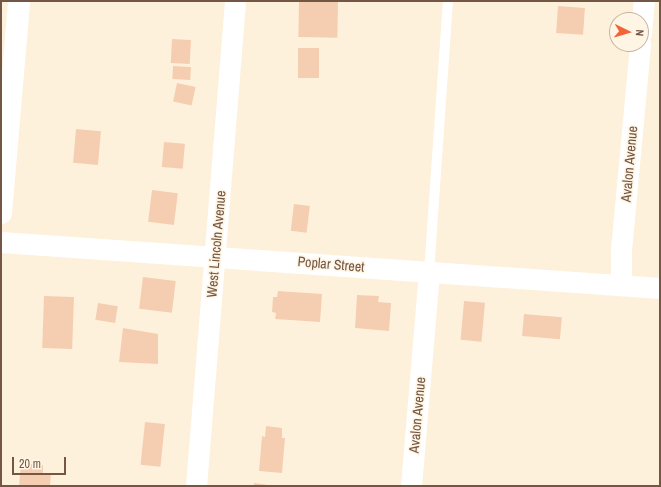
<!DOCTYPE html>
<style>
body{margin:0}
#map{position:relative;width:661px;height:487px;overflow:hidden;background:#fef1dc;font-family:"Archivo Narrow",sans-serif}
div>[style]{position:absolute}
.building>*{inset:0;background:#f5ceb2;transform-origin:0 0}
.lane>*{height:10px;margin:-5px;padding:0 5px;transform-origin:5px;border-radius:5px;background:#fff}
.street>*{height:21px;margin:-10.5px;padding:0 10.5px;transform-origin:10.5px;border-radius:10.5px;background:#fff}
.secondary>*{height:22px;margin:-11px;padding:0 11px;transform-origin:11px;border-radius:11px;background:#fff}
span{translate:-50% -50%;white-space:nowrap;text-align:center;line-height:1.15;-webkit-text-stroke:3px #fff5e4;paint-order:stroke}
.street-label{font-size:14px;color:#745644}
.frame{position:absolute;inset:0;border:2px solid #745644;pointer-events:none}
.north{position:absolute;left:609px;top:12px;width:40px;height:40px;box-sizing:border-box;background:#fff5e4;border:1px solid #c7b5a4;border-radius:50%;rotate:95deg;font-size:11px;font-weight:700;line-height:16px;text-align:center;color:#745644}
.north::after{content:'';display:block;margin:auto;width:14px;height:18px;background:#f16538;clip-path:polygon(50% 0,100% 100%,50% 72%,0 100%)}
.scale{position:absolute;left:12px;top:457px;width:54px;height:18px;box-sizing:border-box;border:2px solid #745644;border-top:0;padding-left:5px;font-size:12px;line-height:14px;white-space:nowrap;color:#745644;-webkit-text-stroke:3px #fff5e4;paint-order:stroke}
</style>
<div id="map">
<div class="building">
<i style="left:299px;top:1px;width:39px;height:36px;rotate:1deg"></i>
<i style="left:558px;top:6px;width:27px;height:27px;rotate:4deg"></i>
<i style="left:172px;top:39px;width:19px;height:24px;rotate:3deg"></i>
<i style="left:298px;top:48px;width:21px;height:30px"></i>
<i style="left:173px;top:66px;width:18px;height:13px;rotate:3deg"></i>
<i style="left:177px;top:83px;width:19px;height:19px;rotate:12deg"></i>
<i style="left:76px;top:129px;width:25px;height:34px;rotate:5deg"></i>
<i style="left:164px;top:142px;width:21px;height:25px;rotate:5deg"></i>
<i style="left:152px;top:190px;width:26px;height:32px;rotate:7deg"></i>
<i style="left:294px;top:204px;width:16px;height:27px;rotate:7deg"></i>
<i style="left:143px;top:277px;width:33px;height:32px;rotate:7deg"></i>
<i style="clip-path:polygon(278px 291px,322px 294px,320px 322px,275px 319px,276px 313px,272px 312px,273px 297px,277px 297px)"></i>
<i style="clip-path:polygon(357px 295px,379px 296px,378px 302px,391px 303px,389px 331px,355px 328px)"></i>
<i style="left:44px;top:296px;width:30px;height:52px;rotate:2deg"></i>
<i style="left:464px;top:301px;width:21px;height:39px;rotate:5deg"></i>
<i style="left:98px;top:303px;width:20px;height:17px;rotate:9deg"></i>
<i style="left:524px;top:314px;width:38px;height:22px;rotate:5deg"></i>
<i style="clip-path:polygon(123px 328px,158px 334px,158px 364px,119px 362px)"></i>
<i style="left:145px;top:422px;width:20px;height:43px;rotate:6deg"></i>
<i style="clip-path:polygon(266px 426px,282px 428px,282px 438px,285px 438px,282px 473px,259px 471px,262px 436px,265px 437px)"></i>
<i style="clip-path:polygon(21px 463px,43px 465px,43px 473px,51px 473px,50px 486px,19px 486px)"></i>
<i style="clip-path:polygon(254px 483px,268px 485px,268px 486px,254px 486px)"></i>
</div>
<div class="lane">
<i style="left:429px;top:272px;width:272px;rotate:-86deg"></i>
</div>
<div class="street">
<i style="left:641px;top:33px;width:32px;rotate:-85deg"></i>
<i style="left:1px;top:242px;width:661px;rotate:3.99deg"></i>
<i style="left:621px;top:285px;width:35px;rotate:-90deg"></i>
<i style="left:621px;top:250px;width:207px;rotate:-84.7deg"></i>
<i style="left:196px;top:486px;width:487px;rotate:-85.4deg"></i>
<i style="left:411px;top:486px;width:215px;rotate:-85.2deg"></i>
</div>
<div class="secondary">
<i style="left:1px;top:213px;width:213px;rotate:-85.1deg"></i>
</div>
<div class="street-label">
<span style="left:629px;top:164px;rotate:-85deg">Avalon Avenue</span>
<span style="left:216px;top:244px;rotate:-85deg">West Lincoln Avenue</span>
<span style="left:331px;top:264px;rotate:5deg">Poplar Street</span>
<span style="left:417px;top:415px;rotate:-85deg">Avalon Avenue</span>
</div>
<div class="frame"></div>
<div class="north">N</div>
<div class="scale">20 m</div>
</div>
